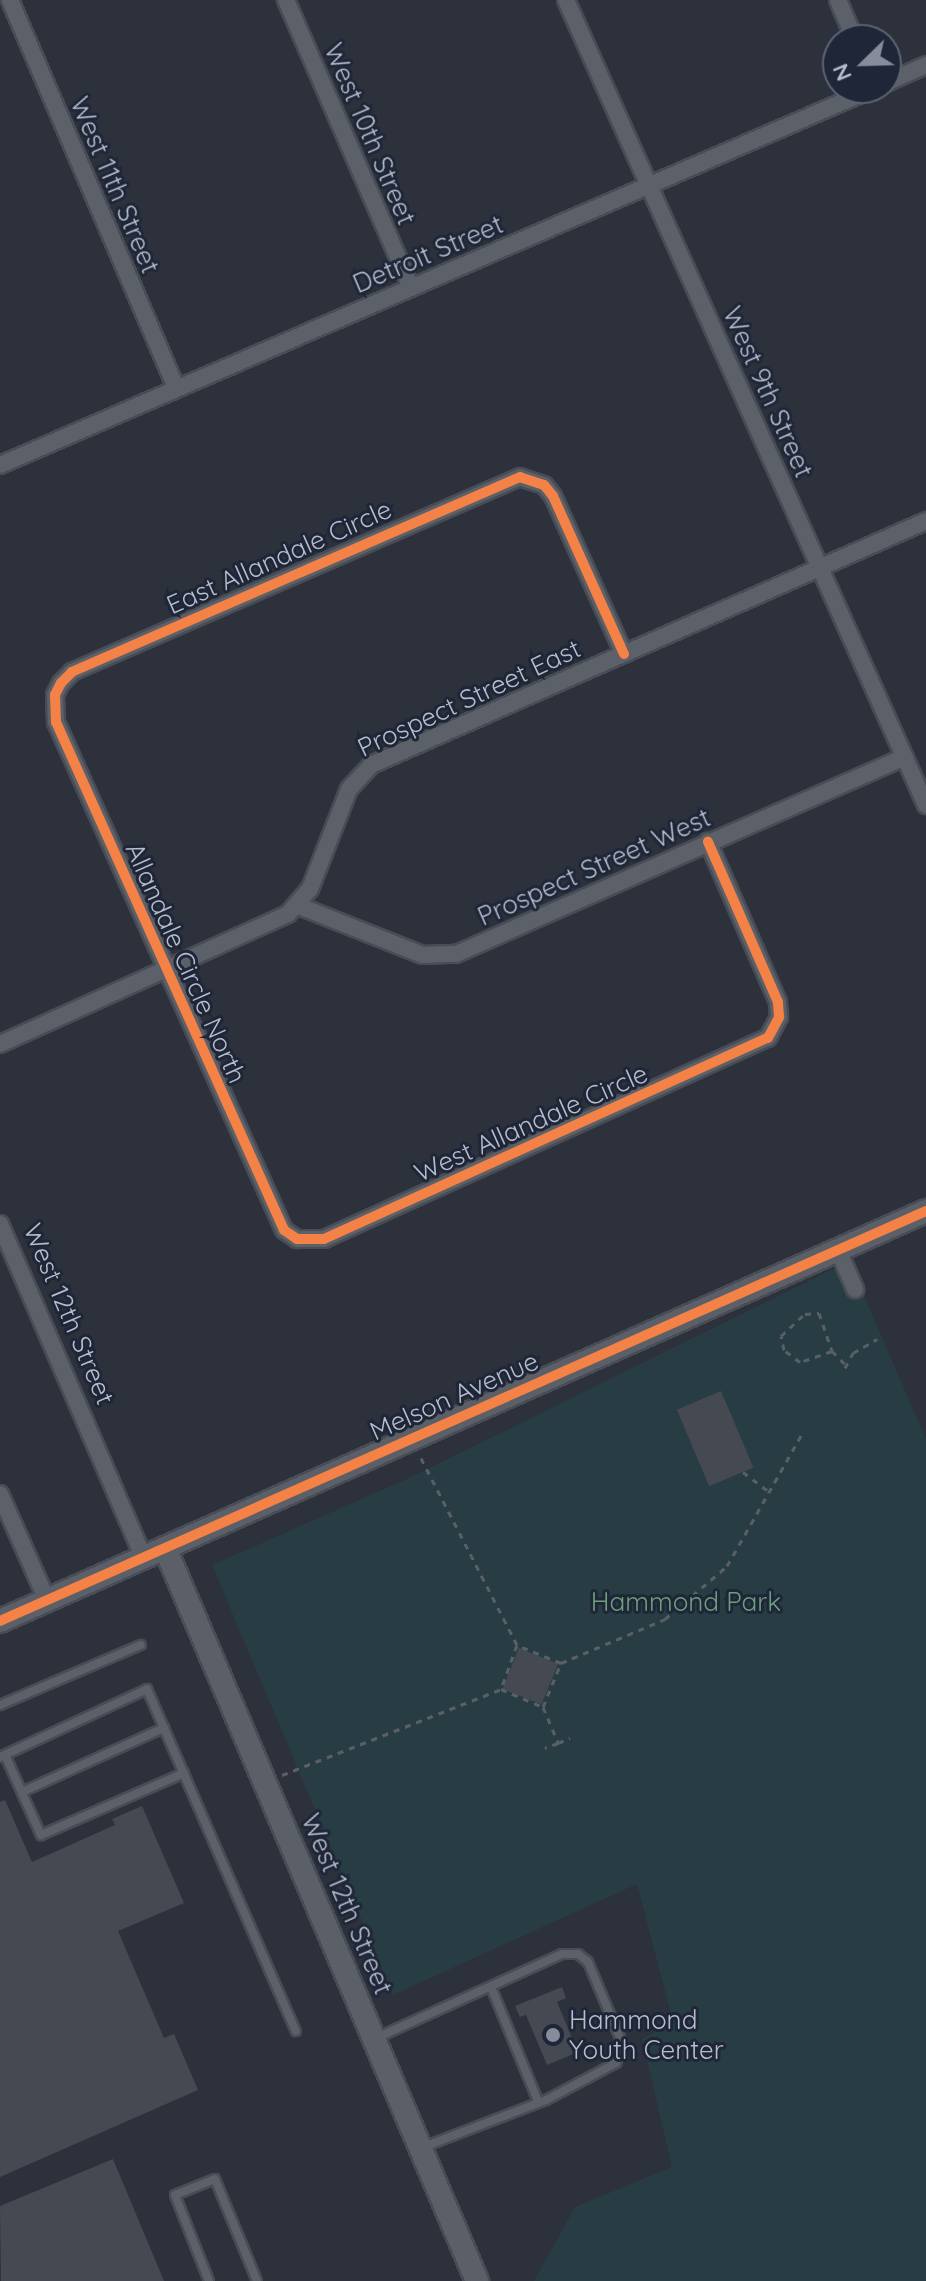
<!DOCTYPE html>
<style>
body{margin:0}
#map{position:relative;width:926px;height:2281px;overflow:hidden;background:#2c313c;font-family:Quicksand,sans-serif}
div>[style]{position:absolute}
.green>*{inset:0;background:#283c43}
.building>*{inset:0;background:#454952;transform-origin:0 0}
.path>*{height:3px;margin-top:-1.5px;transform-origin:0;background:repeating-linear-gradient(90deg,#595f66 0 6px,transparent 0 12px)}
.roads{filter:drop-shadow(2px 0 #484c54) drop-shadow(-2px 0 #484c54) drop-shadow(0 2px #484c54) drop-shadow(0 -2px #484c54)}
.lane>*{height:8px;margin:-4px;padding:0 4px;transform-origin:4px;border-radius:4px;background:#5c6069}
.street>*{height:16px;margin:-8px;padding:0 8px;transform-origin:8px;border-radius:8px;background:#5c6069}
.secondary>*{height:22px;margin:-11px;padding:0 11px;transform-origin:11px;border-radius:11px;background:#5b5f67}
.cycleway>*{height:10px;margin:-5px;padding:0 5px;transform-origin:5px;border-radius:5px;background:#f48246}
.dots>*{width:22px;height:22px;translate:-50% -50%;box-sizing:border-box;border:4px solid #1e2638;border-radius:50%}
span{translate:-50% -50%;white-space:nowrap;text-align:center;line-height:1.15;-webkit-text-stroke:6px #1e2638;paint-order:stroke}
.street-label{font-size:26px;color:#b6bdcc}
.park-label{font-size:26px;color:#6c9f7c}
.poi-label{font-size:26px;color:#b6bdcc}
.left{translate:0 -50%;text-align:left}
.north{position:absolute;left:822px;top:24px;width:80px;height:80px;box-sizing:border-box;background:#1e2638;border:2px solid #5b6273;border-radius:50%;rotate:247deg;font-size:22px;font-weight:700;line-height:32px;text-align:center;color:#b6bdcc}
.north::after{content:'';display:block;margin:auto;width:28px;height:36px;background:#868c9a;clip-path:polygon(50% 0,100% 100%,50% 72%,0 100%)}
</style>
<div id="map">
<div class="green">
<i style="clip-path:polygon(849px 1261px,926px 1439px,926px 2281px,534px 2281px,575px 2207px,672px 2167px,642px 2039px,673px 2022px,637px 1884px,393px 1995px,212px 1565px,409px 1478px)"></i>
</div>
<div class="building">
<i style="left:721px;top:1391px;width:83px;height:48px;rotate:67deg"></i>
<i style="left:519px;top:1648px;width:42px;height:44px;rotate:22deg"></i>
<i style="clip-path:polygon(5px 1800px,32px 1862px,115px 1825px,112px 1819px,142px 1806px,184px 1903px,118px 1931px,164px 2038px,174px 2034px,198px 2090px,0 2177px,0 1802px)"></i>
<i style="clip-path:polygon(562px 1987px,566px 1998px,557px 2002px,578px 2052px,547px 2065px,526px 2015px,520px 2017px,515px 2006px)"></i>
<i style="clip-path:polygon(113px 2159px,164px 2281px,1px 2281px,0 2206px)"></i>
</div>
<div class="path">
<i style="left:832px;top:1351px;width:34px;rotate:161deg"></i>
<i style="left:800px;top:1362px;width:20px;rotate:-143deg"></i>
<i style="left:784px;top:1350px;width:14px;rotate:-102deg"></i>
<i style="left:781px;top:1336px;width:33px;rotate:-43deg"></i>
<i style="left:805px;top:1314px;width:14px;rotate:-4deg"></i>
<i style="left:819px;top:1313px;width:40px;rotate:71.1deg"></i>
<i style="left:832px;top:1351px;width:21px;rotate:45deg"></i>
<i style="left:845px;top:1368px;width:17px;rotate:-62deg"></i>
<i style="left:853px;top:1353px;width:28px;rotate:-30deg"></i>
<i style="left:421px;top:1458px;width:210px;rotate:62.8deg"></i>
<i style="left:743px;top:1472px;width:34px;rotate:37deg"></i>
<i style="left:561px;top:1663px;width:113px;rotate:-22.9deg"></i>
<i style="left:665px;top:1619px;width:82px;rotate:-40.5deg"></i>
<i style="left:727px;top:1566px;width:152px;rotate:-60.4deg"></i>
<i style="left:543px;top:1707px;width:39px;rotate:67deg"></i>
<i style="left:558px;top:1743px;width:14px;rotate:159deg"></i>
<i style="left:558px;top:1743px;width:13px;rotate:-23deg"></i>
<i style="left:282px;top:1775px;width:235px;rotate:-21.4deg"></i>
<i style="left:501px;top:1689px;width:46px;rotate:23.2deg"></i>
<i style="left:543px;top:1707px;width:48px;rotate:-67.8deg"></i>
<i style="left:561px;top:1663px;width:48px;rotate:-157.8deg"></i>
<i style="left:517px;top:1645px;width:47px;rotate:110deg"></i>
</div>
<div class="roads">
<div class="lane">
<i style="left:0;top:1705px;width:153px;rotate:-23.1deg"></i>
<i style="left:5px;top:1755px;width:88px;rotate:65.8deg"></i>
<i style="left:41px;top:1835px;width:156px;rotate:-23.4deg"></i>
<i style="left:0;top:1757px;width:162px;rotate:-24.8deg"></i>
<i style="left:147px;top:1689px;width:373px;rotate:66.5deg"></i>
<i style="left:22px;top:1792px;width:156px;rotate:-24.3deg"></i>
<i style="left:491px;top:1987px;width:123px;rotate:67.6deg"></i>
<i style="left:374px;top:2039px;width:206px;rotate:-24.3deg"></i>
<i style="left:562px;top:1954px;width:16px"></i>
<i style="left:578px;top:1954px;width:13px;rotate:39deg"></i>
<i style="left:588px;top:1962px;width:90px;rotate:67.1deg"></i>
<i style="left:623px;top:2045px;width:19px;rotate:111deg"></i>
<i style="left:616px;top:2063px;width:79px;rotate:152.1deg"></i>
<i style="left:546px;top:2100px;width:134px;rotate:159deg"></i>
<i style="left:209px;top:2281px;width:92px;rotate:-111.6deg"></i>
<i style="left:175px;top:2195px;width:43px;rotate:-21.8deg"></i>
<i style="left:215px;top:2179px;width:110px;rotate:67.6deg"></i>
</div>
<div class="street">
<i style="left:10px;top:0;width:423px;rotate:66.8deg"></i>
<i style="left:286px;top:0;width:313px;rotate:66.5deg"></i>
<i style="left:566px;top:0;width:882px;rotate:65.91deg"></i>
<i style="left:838px;top:0;width:43px;rotate:67deg"></i>
<i style="left:886px;top:83px;width:44px;rotate:-24.2deg"></i>
<i style="left:0;top:465px;width:953px;rotate:-23.31deg"></i>
<i style="left:624px;top:654px;width:173px;rotate:-114.2deg"></i>
<i style="left:553px;top:496px;width:14px;rotate:-129deg"></i>
<i style="left:544px;top:485px;width:25px;rotate:-162deg"></i>
<i style="left:520px;top:477px;width:489px;rotate:156.5deg"></i>
<i style="left:72px;top:672px;width:16px;rotate:135deg"></i>
<i style="left:61px;top:683px;width:13px;rotate:117deg"></i>
<i style="left:55px;top:695px;width:27px;rotate:88deg"></i>
<i style="left:56px;top:722px;width:557px;rotate:65.83deg"></i>
<i style="left:284px;top:1230px;width:16px;rotate:35deg"></i>
<i style="left:297px;top:1239px;width:27px"></i>
<i style="left:324px;top:1239px;width:487px;rotate:-24.4deg"></i>
<i style="left:768px;top:1038px;width:24px;rotate:-62deg"></i>
<i style="left:779px;top:1017px;width:15px;rotate:-94deg"></i>
<i style="left:778px;top:1002px;width:175px;rotate:-113.6deg"></i>
<i style="left:299px;top:906px;width:133px;rotate:21.6deg"></i>
<i style="left:423px;top:955px;width:33px;rotate:-2deg"></i>
<i style="left:456px;top:954px;width:490px;rotate:-23.7deg"></i>
<i style="left:0;top:1044px;width:316px;rotate:-24.3deg"></i>
<i style="left:288px;top:914px;width:33px;rotate:-49deg"></i>
<i style="left:310px;top:889px;width:107px;rotate:-68.7deg"></i>
<i style="left:349px;top:789px;width:33px;rotate:-47deg"></i>
<i style="left:371px;top:765px;width:606px;rotate:-23.73deg"></i>
<i style="left:0;top:1224px;width:364px;rotate:66.7deg"></i>
<i style="left:838px;top:1250px;width:43px;rotate:66.4deg"></i>
<i style="left:0;top:1494px;width:116px;rotate:66.1deg"></i>
</div>
<div class="secondary">
<i style="left:165px;top:1548px;width:797px;rotate:66.94deg"></i>
<i style="left:0;top:1621px;width:1013px;rotate:-23.88deg"></i>
</div>
</div>
<div class="cycleway">
<i style="left:624px;top:654px;width:173px;rotate:-114.2deg"></i>
<i style="left:553px;top:496px;width:14px;rotate:-129deg"></i>
<i style="left:544px;top:485px;width:25px;rotate:-162deg"></i>
<i style="left:520px;top:477px;width:489px;rotate:156.5deg"></i>
<i style="left:72px;top:672px;width:16px;rotate:135deg"></i>
<i style="left:61px;top:683px;width:13px;rotate:117deg"></i>
<i style="left:55px;top:695px;width:27px;rotate:88deg"></i>
<i style="left:56px;top:722px;width:557px;rotate:65.83deg"></i>
<i style="left:284px;top:1230px;width:16px;rotate:35deg"></i>
<i style="left:297px;top:1239px;width:27px"></i>
<i style="left:324px;top:1239px;width:487px;rotate:-24.4deg"></i>
<i style="left:768px;top:1038px;width:24px;rotate:-62deg"></i>
<i style="left:779px;top:1017px;width:15px;rotate:-94deg"></i>
<i style="left:778px;top:1002px;width:175px;rotate:-113.6deg"></i>
<i style="left:0;top:1621px;width:1013px;rotate:-23.88deg"></i>
</div>
<div class="dots">
<i style="left:553px;top:2035px;background:#868c9a"></i>
</div>
<div class="street-label">
<span style="left:370px;top:134px;rotate:67deg">West 10th Street</span>
<span style="left:115px;top:185px;rotate:67deg">West 11th Street</span>
<span style="left:428px;top:254px;rotate:-23deg">Detroit Street</span>
<span style="left:768px;top:392px;rotate:66deg">West 9th Street</span>
<span style="left:279px;top:557px;rotate:-24deg">East Allandale Circle</span>
<span style="left:469px;top:698px;rotate:-25deg">Prospect Street East</span>
<span style="left:594px;top:867px;rotate:-24deg">Prospect Street West</span>
<span style="left:186px;top:963px;rotate:66deg">Allandale Circle North</span>
<span style="left:531px;top:1123px;rotate:-24deg">West Allandale Circle</span>
<span style="left:69px;top:1314px;rotate:67deg">West 12th Street</span>
<span style="left:454px;top:1396px;rotate:-24deg">Melson Avenue</span>
<span style="left:347px;top:1904px;rotate:67deg">West 12th Street</span>
</div>
<div class="park-label">
<span style="left:686px;top:1602px">Hammond Park</span>
</div>
<div class="poi-label">
<span class="left" style="left:569px;top:2035px">Hammond<br>Youth Center</span>
</div>
<div class="north">N</div>
</div>
